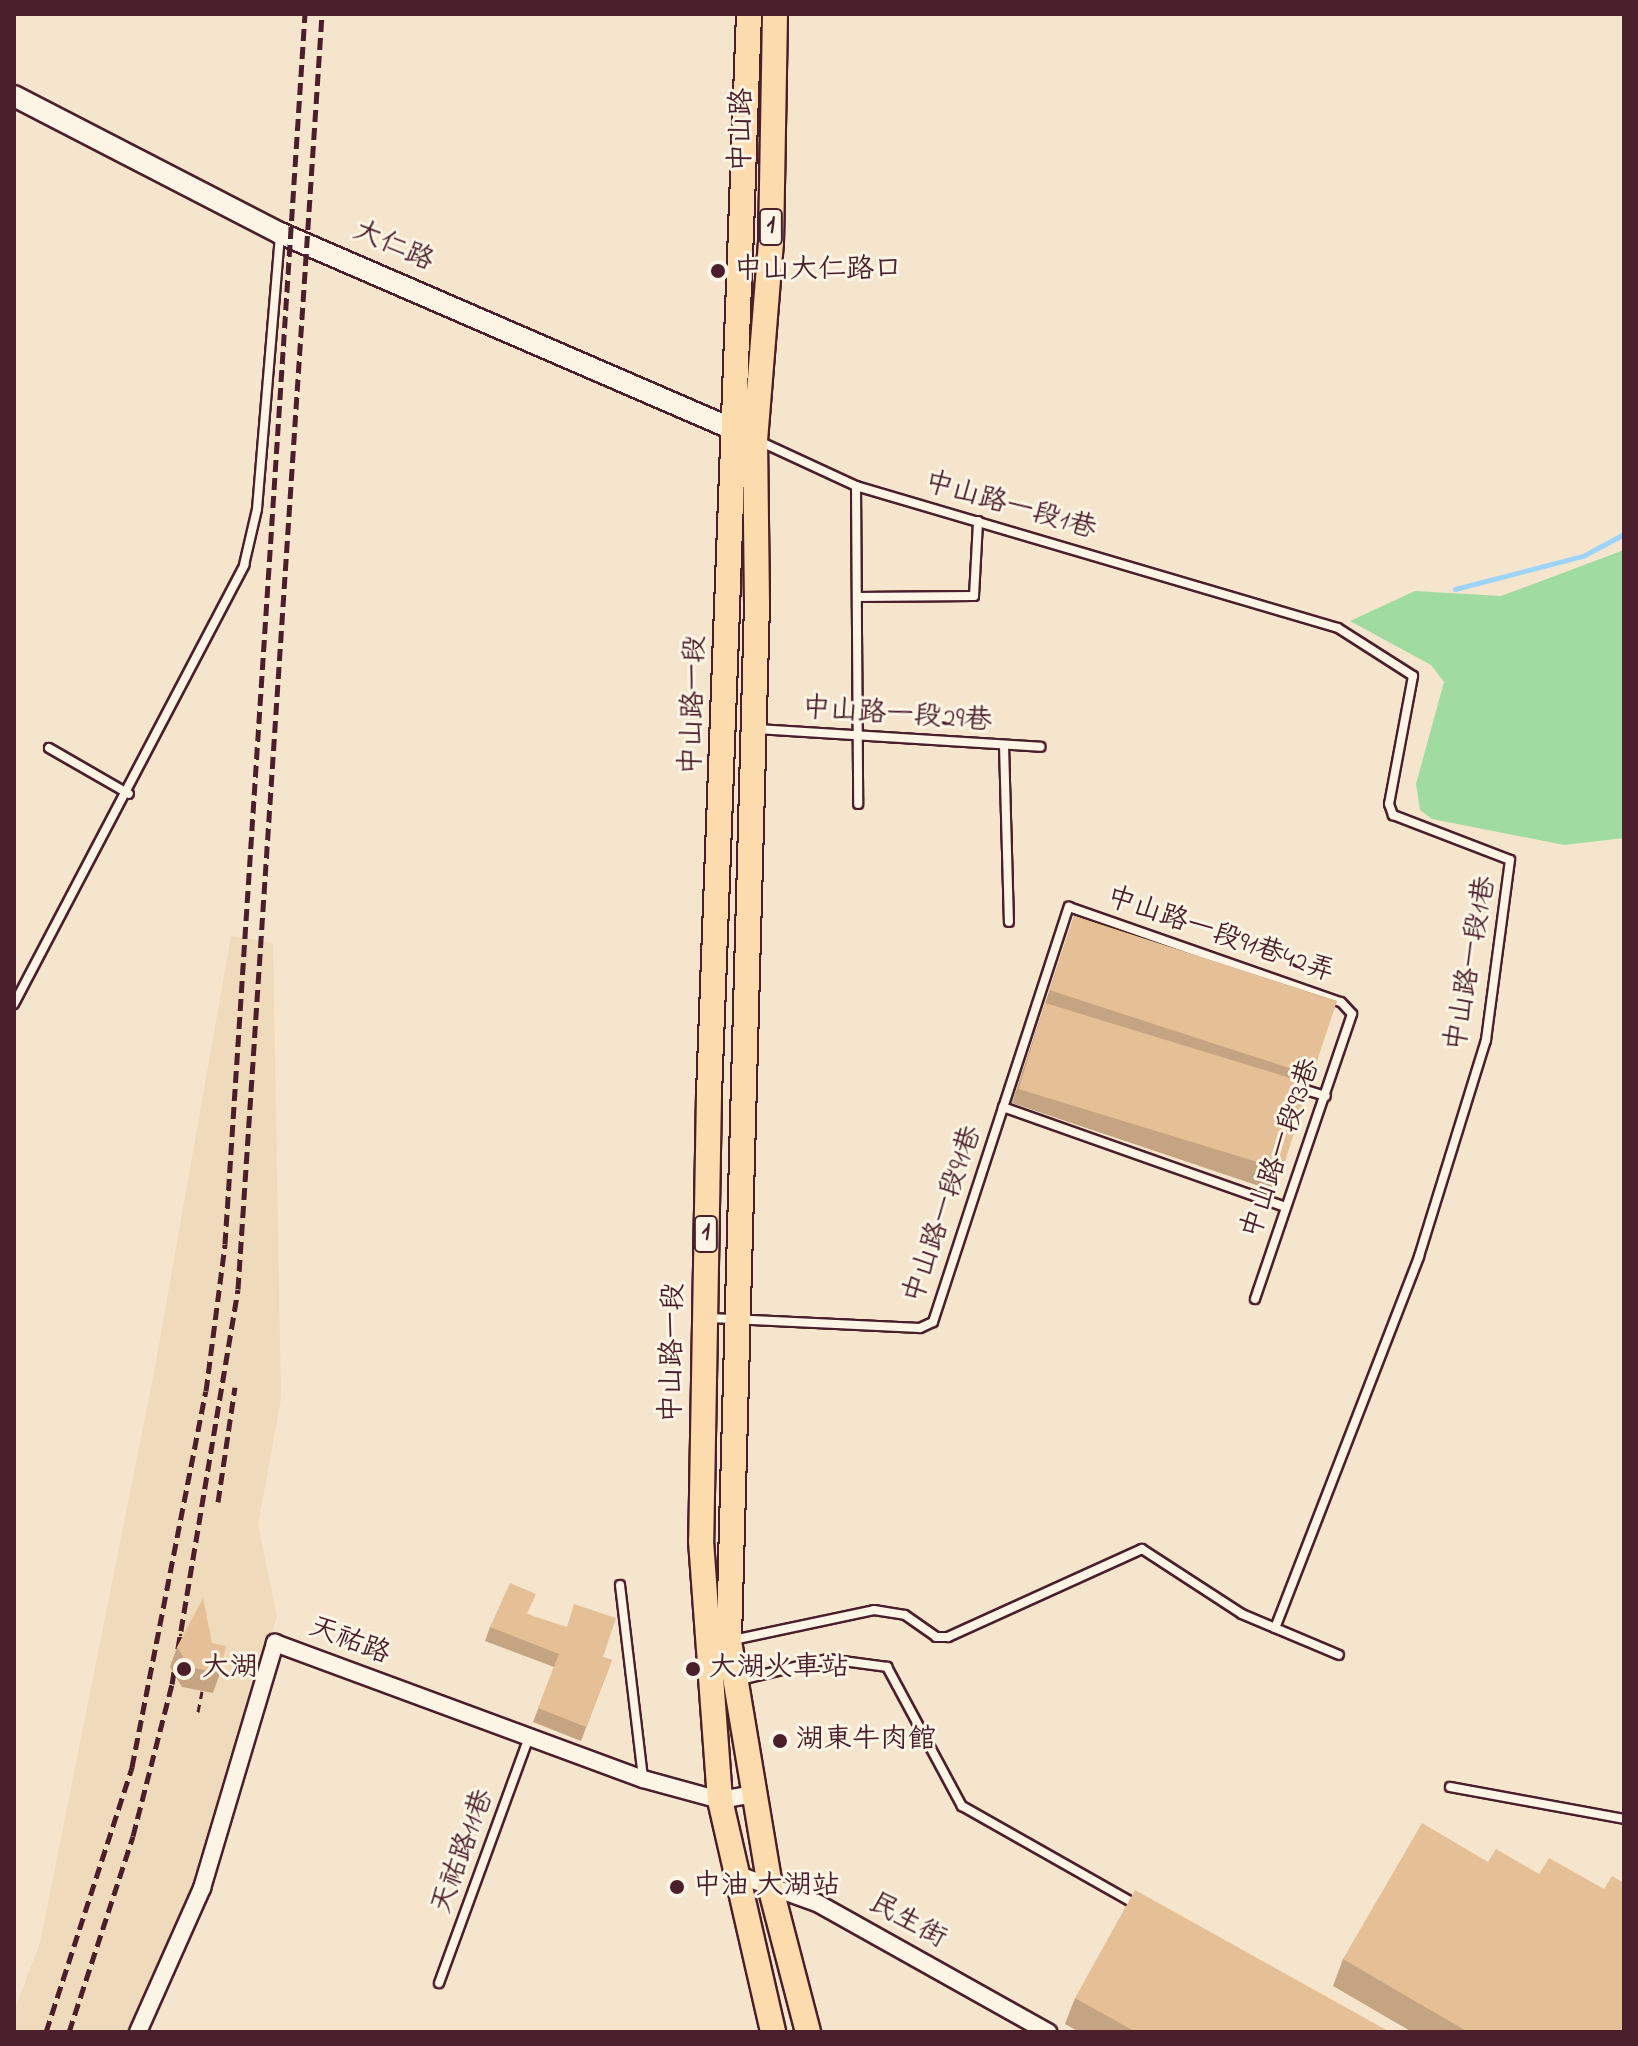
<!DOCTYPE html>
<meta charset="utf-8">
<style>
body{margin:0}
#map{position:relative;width:1638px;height:2046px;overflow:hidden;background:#f5e5cd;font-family:"Indie Flower","LXGW WenKai TC",sans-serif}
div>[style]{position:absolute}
.built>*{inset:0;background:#f0dabc}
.green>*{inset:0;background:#a0dba2}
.stream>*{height:5px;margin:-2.5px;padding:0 2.5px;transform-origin:2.5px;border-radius:2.5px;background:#9cd4fc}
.path>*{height:3px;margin-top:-1.5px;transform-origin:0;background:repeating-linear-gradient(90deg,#4a1f2b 0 8px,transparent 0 14px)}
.roads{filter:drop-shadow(2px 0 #4a1f2b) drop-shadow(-2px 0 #4a1f2b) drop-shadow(0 2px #4a1f2b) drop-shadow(0 -2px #4a1f2b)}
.service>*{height:8px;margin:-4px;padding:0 4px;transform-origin:4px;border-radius:4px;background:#fcf5e5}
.minor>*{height:16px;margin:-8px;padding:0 8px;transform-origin:8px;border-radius:8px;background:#fcf5e5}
.tertiary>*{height:20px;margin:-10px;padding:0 10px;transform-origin:10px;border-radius:10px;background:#fcf5e5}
.primary>*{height:24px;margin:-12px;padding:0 12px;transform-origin:12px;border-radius:12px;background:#fcdcac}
.rail>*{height:5px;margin-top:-2.5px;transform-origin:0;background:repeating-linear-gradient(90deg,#4a1f2b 0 12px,transparent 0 18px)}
.wall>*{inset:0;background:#c5a581}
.building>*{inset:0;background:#e5c096;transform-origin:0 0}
.dots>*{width:22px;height:22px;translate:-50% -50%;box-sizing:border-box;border:4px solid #fcf5e5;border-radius:50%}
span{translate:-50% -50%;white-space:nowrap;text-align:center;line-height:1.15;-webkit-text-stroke:6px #fcf5e5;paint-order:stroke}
.shield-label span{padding:2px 6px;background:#fcf5e5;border:2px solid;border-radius:6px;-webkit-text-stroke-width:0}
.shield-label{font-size:26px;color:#4a1f2b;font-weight:700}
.street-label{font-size:28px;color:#4a1f2b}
.poi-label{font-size:28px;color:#4a1f2b}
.left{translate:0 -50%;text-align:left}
.frame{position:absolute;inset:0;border:16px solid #4a1f2b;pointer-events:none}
</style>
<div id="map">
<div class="built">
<i style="clip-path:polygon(231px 936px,273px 943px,281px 1399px,258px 1525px,277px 1616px,197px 1876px,137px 2032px,14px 2032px,14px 2011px,40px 1943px,155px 1367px)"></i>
</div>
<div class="green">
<i style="clip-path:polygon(1624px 550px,1624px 838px,1564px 845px,1432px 819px,1420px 810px,1416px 784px,1444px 682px,1431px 665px,1350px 621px,1415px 591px,1501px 596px)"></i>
</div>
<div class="stream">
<i style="left:1455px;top:589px;width:132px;rotate:-14.5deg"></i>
<i style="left:1583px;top:556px;width:47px;rotate:-28.2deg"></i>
</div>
<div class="path">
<i style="left:177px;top:1649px;width:16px;rotate:-76deg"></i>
<i style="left:198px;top:1712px;width:21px;rotate:-79deg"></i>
</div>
<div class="roads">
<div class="service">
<i style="left:759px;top:441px;width:107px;rotate:24.9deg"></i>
<i style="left:856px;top:486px;width:502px;rotate:16.42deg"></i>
<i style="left:1338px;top:628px;width:89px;rotate:32.6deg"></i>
<i style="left:1413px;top:676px;width:130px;rotate:100.6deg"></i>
<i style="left:1389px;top:804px;width:12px;rotate:70deg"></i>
<i style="left:1393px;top:815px;width:125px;rotate:21deg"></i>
<i style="left:1510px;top:860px;width:182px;rotate:97.6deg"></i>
<i style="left:1486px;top:1040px;width:227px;rotate:107.2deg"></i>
<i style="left:1419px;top:1257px;width:398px;rotate:111.2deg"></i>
<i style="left:856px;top:486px;width:318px;rotate:89.6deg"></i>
<i style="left:857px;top:597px;width:117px;rotate:-0.5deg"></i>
<i style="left:974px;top:596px;width:75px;rotate:-86.9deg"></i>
<i style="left:757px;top:729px;width:284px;rotate:3.6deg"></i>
<i style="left:1004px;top:745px;width:177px;rotate:88.4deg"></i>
<i style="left:49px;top:748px;width:92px;rotate:29.9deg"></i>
<i style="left:14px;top:1004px;width:496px;rotate:-62.3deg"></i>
<i style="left:244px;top:565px;width:57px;rotate:-76.9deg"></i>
<i style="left:257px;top:509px;width:274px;rotate:-85.2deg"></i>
<i style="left:1296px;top:1087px;width:31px;rotate:17deg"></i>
<i style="left:1003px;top:1107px;width:296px;rotate:19.5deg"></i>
<i style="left:710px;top:1318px;width:210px;rotate:2.7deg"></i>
<i style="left:920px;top:1328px;width:14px;rotate:-25deg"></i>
<i style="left:933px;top:1322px;width:437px;rotate:-71.9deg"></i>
<i style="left:1069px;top:907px;width:288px;rotate:19.3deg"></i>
<i style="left:1341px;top:1002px;width:16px;rotate:47deg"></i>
<i style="left:1352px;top:1014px;width:301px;rotate:108.8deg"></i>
<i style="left:620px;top:1585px;width:195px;rotate:83.2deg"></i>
<i style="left:733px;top:1640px;width:144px;rotate:-12deg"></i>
<i style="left:874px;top:1610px;width:31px;rotate:9deg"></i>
<i style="left:905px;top:1615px;width:38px;rotate:35deg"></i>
<i style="left:936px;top:1637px;width:12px"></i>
<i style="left:948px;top:1637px;width:213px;rotate:-24.4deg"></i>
<i style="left:1142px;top:1549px;width:119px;rotate:33deg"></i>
<i style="left:1242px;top:1614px;width:105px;rotate:22.9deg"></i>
<i style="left:740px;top:1680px;width:90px;rotate:-13.4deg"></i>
<i style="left:828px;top:1659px;width:60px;rotate:7.7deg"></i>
<i style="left:887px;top:1667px;width:158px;rotate:61.7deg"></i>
<i style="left:962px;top:1806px;width:201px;rotate:29.5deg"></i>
<i style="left:1450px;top:1787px;width:177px;rotate:10.4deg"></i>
<i style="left:439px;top:1983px;width:262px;rotate:-69.9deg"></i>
</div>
<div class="minor">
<i style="left:733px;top:1873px;width:89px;rotate:19.7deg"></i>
<i style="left:817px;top:1903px;width:265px;rotate:29.2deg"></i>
<i style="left:138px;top:2032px;width:158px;rotate:-66deg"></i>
<i style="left:202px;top:1888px;width:256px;rotate:-73.4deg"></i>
<i style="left:275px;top:1643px;width:392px;rotate:20.3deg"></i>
<i style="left:643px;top:1779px;width:80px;rotate:15.3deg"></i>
<i style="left:720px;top:1800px;width:34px;rotate:-10deg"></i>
</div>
<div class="tertiary">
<i style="left:14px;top:96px;width:299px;rotate:27.3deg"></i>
<i style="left:280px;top:233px;width:506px;rotate:23.42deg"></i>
</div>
<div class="primary">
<i style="left:749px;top:14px;width:1081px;rotate:92.12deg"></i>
<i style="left:709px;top:1094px;width:447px;rotate:91deg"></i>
<i style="left:701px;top:1541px;width:260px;rotate:85.8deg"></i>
<i style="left:720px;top:1800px;width:238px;rotate:77.1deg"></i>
<i style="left:775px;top:14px;width:228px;rotate:91deg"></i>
<i style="left:771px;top:242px;width:198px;rotate:94.6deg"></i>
<i style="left:755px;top:439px;width:164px;rotate:89.3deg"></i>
<i style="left:757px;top:603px;width:1038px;rotate:91.55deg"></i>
<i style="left:729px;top:1641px;width:248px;rotate:80.5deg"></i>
<i style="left:770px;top:1886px;width:151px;rotate:75.4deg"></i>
</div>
</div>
<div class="rail">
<i style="left:218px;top:1502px;width:116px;rotate:-81.6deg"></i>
<i style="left:46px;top:2032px;width:279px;rotate:-72deg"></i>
<i style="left:132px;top:1767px;width:383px;rotate:-78.9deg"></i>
<i style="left:206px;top:1391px;width:148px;rotate:-82.6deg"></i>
<i style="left:225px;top:1244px;width:1233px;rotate:-86.28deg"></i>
<i style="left:69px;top:2032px;width:206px;rotate:-71.9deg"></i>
<i style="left:133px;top:1836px;width:157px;rotate:-75.6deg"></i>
<i style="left:172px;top:1684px;width:400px;rotate:-80.5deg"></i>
<i style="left:238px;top:1289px;width:1278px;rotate:-86.23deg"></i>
</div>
<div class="wall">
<i style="clip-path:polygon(1074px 916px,1337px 1001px,1308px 1083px,1274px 1191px,1012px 1103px)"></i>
<i style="clip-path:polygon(528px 1614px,603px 1657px,612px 1660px,581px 1741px,533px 1722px,554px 1667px,485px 1641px,490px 1627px)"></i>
<i style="clip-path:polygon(212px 1643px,220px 1673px,213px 1693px,182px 1687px,170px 1667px,177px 1647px)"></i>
<i style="clip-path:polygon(1488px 1862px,1539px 1874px,1624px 2032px,1412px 2032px,1333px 1986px,1343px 1959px)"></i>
<i style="clip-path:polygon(1075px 1998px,1390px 2032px,1079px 2032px,1065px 2024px)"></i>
</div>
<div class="building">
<i style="left:1074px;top:916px;width:276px;height:78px;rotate:18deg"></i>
<i style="left:1045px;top:1003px;width:276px;height:90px;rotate:17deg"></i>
<i style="clip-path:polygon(510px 1583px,536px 1594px,527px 1614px,567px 1627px,574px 1604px,616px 1618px,603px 1657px,612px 1660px,586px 1727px,538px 1708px,559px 1654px,490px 1627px)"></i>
<i style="clip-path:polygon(203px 1598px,212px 1643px,226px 1646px,220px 1673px,189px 1667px,177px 1647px)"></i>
<i style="clip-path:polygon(1422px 1823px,1488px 1862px,1496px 1849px,1539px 1874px,1549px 1858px,1604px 1889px,1612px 1876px,1624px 1883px,1624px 2032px,1468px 2032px,1343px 1959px)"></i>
<i style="clip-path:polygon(1135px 1890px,1390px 2032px,1136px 2032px,1075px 1998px)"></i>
</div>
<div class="dots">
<i style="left:718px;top:271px;background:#4a1f2b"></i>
<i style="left:184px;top:1669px;background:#4a1f2b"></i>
<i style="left:693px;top:1669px;background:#4a1f2b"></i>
<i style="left:780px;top:1741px;background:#4a1f2b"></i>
<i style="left:677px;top:1887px;background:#4a1f2b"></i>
</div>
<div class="shield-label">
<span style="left:771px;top:227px">1</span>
<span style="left:706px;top:1234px">1</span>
</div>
<div class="street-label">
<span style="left:743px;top:130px;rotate:-89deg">中山路</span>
<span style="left:393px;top:247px;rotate:24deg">大仁路</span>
<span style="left:1010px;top:507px;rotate:16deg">中山路一段1巷</span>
<span style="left:695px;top:705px;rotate:-88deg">中山路一段</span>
<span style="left:897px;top:716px;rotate:4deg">中山路一段29巷</span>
<span style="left:1220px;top:936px;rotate:19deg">中山路一段91巷42弄</span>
<span style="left:1472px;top:964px;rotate:-80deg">中山路一段1巷</span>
<span style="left:1282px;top:1149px;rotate:-71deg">中山路一段93巷</span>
<span style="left:944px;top:1215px;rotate:-71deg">中山路一段91巷</span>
<span style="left:674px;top:1353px;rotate:-89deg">中山路一段</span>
<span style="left:349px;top:1642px;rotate:21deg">天祐路</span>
<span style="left:464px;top:1852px;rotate:-70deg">天祐路11巷</span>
<span style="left:907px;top:1922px;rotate:29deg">民生街</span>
</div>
<div class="poi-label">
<span class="left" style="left:734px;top:271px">中山大仁路口</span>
<span class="left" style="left:202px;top:1669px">大湖</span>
<span class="left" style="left:709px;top:1669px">大湖火車站</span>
<span class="left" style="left:796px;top:1741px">湖東牛肉館</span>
<span class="left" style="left:693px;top:1887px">中油 大湖站</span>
</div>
<div class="frame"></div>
</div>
